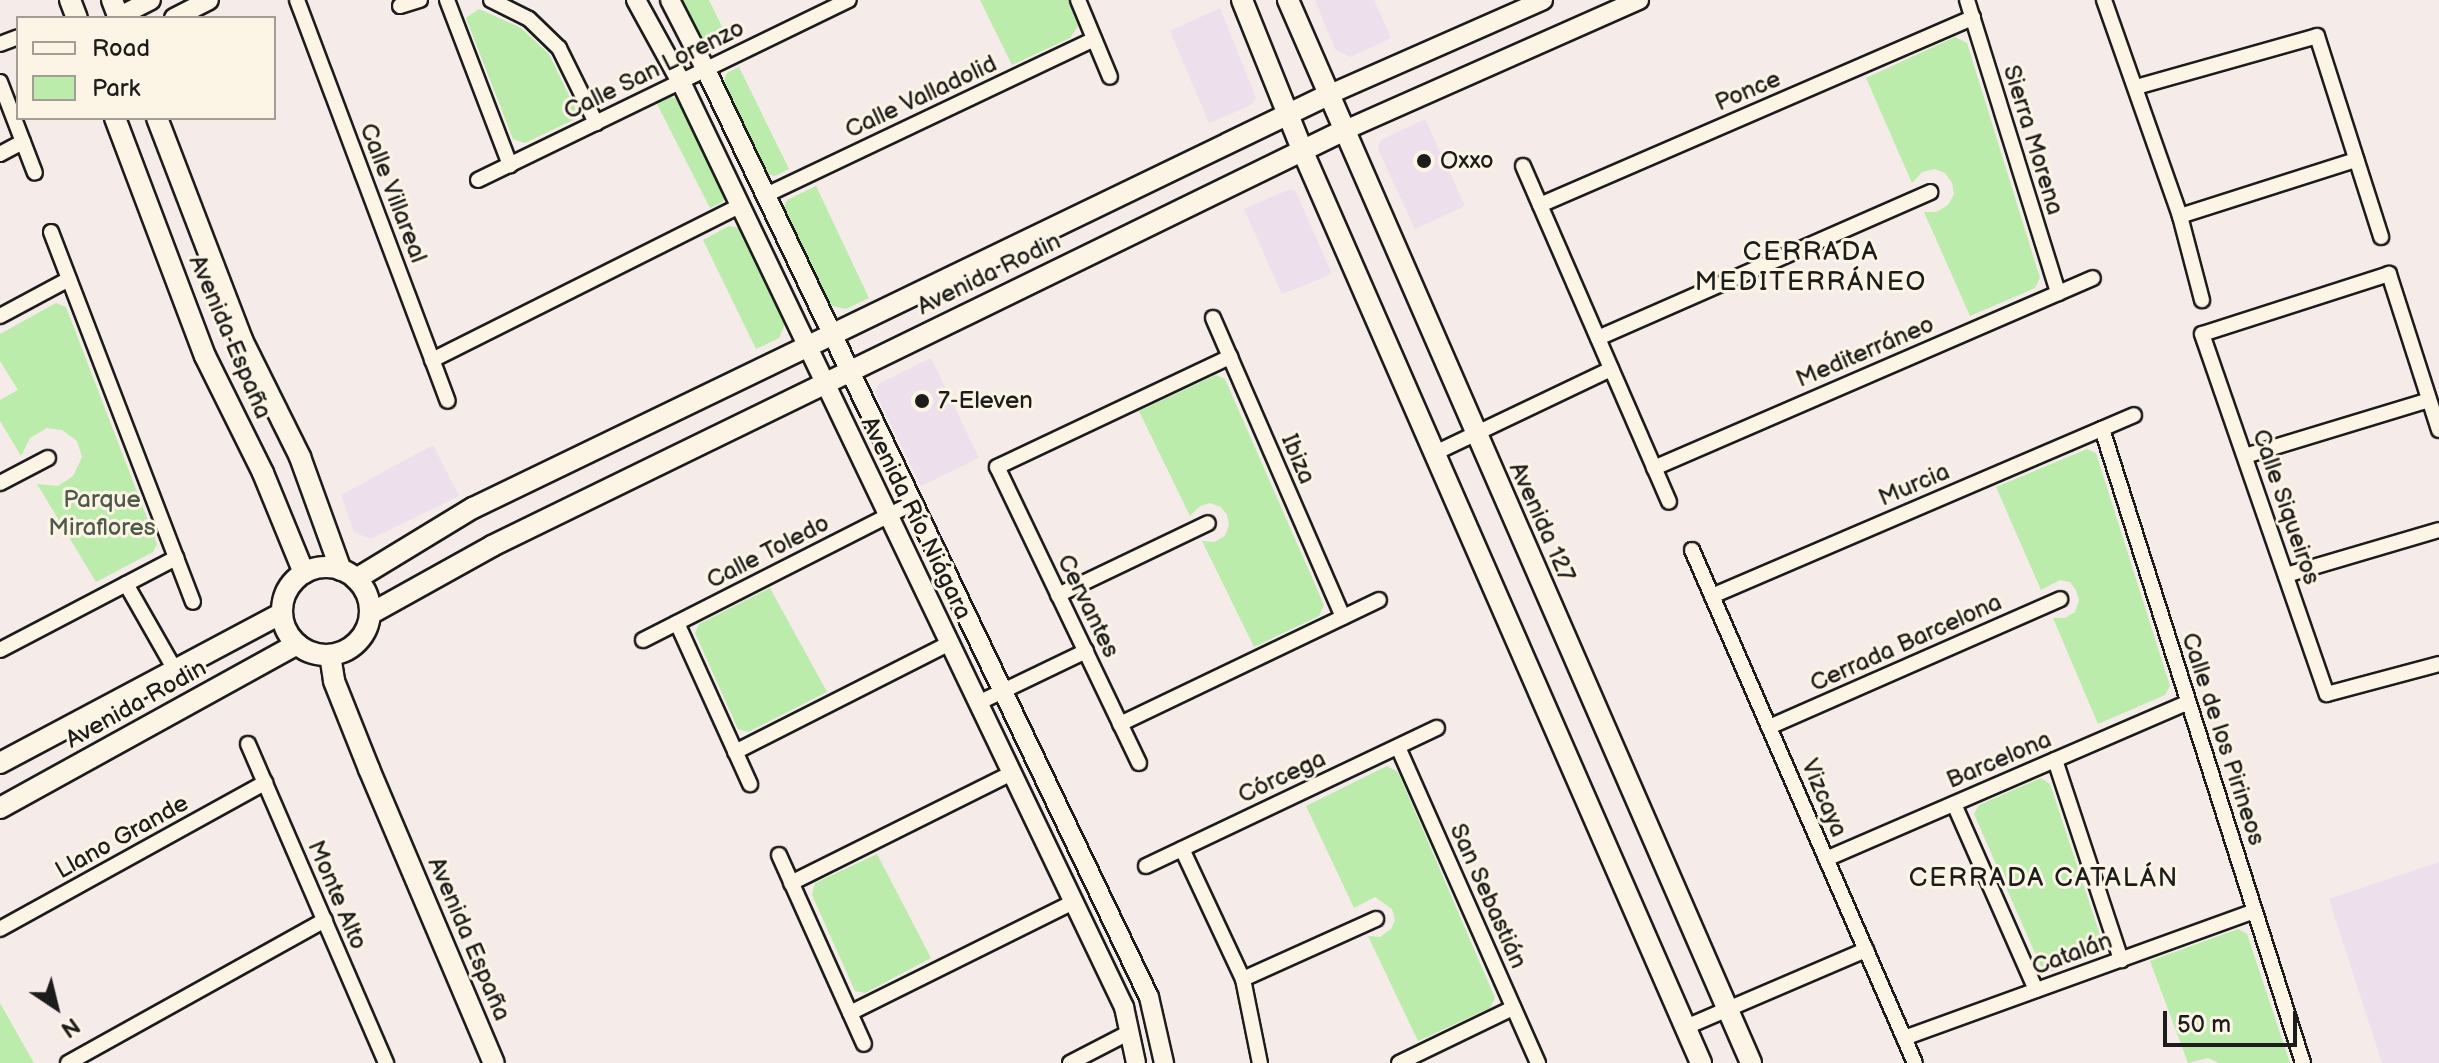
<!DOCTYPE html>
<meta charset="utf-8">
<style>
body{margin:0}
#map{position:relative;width:2439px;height:1063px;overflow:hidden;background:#f5ebe8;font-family:"Balsamiq Sans",sans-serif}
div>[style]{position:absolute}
.built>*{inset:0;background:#eddfeb}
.green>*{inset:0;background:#bbecac}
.roads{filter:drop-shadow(2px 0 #1c1c1c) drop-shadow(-2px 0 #1c1c1c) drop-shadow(0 2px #1c1c1c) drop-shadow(0 -2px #1c1c1c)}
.minor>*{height:14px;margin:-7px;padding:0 7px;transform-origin:7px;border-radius:7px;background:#fcf5e5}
.tertiary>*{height:18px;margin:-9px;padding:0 9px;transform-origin:9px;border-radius:9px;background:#fcf5e5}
.secondary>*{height:20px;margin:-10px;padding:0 10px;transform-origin:10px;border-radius:10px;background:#fcf5e5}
.secondary>.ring{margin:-10px;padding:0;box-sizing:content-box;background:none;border:20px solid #fcf5e5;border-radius:50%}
.dots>*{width:22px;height:22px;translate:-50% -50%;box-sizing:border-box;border:4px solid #fcf5e5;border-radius:50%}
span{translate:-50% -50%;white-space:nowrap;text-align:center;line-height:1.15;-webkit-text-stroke:6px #fcf5e5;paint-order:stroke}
.street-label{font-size:24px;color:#1c1c1c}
.poi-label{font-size:24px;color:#1c1c1c}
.left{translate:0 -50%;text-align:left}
.park-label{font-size:24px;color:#4c5a47}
.neighbourhood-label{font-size:26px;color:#1c1c1c;letter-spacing:2px}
.legend{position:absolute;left:16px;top:16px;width:260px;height:104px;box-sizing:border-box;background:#fcf5e5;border:2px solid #a29e95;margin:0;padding:10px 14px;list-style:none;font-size:24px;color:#1c1c1c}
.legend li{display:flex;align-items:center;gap:16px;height:40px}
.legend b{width:40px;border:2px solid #a29e95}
.north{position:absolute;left:16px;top:967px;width:80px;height:80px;-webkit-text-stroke:6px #fcf5e5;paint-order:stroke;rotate:145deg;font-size:22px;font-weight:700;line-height:32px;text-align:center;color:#1c1c1c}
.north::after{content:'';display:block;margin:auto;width:28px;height:36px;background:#1c1c1c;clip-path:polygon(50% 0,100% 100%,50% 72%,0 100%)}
.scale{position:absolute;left:2163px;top:1011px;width:134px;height:36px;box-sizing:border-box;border:4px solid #1c1c1c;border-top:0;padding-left:10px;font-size:24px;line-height:28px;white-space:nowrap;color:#1c1c1c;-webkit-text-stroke:6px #fcf5e5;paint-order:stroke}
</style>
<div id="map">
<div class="built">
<i style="clip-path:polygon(1315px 0,1374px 0,1391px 38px,1350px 57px,1335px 49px)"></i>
<i style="clip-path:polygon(1220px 8px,1256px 98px,1251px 105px,1209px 123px,1170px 31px)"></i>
<i style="clip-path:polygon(1425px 119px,1465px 206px,1415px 229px,1378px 149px,1381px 140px)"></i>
<i style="clip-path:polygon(1290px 189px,1296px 192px,1332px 274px,1282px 294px,1244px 209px)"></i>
<i style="clip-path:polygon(931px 358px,979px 458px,921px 486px,875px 392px,879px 384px)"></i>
<i style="clip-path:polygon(433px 445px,459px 496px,370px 539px,354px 532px,341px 495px)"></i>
<i style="clip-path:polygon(2439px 862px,2439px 1063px,2382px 1063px,2329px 899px)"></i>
</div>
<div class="green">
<i style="clip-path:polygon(682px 0,709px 0,729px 41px,714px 48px,706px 44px)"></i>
<i style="clip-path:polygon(980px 0,1068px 0,1078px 26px,1070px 38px,1012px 65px)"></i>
<i style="clip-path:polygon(479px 9px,521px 28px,549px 54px,576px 110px,573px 120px,525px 143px,513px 139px,466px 18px)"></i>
<i style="clip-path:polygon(1955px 37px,1967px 43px,2040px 278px,2035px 288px,1970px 316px,1924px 212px,1936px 212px,1948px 205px,1954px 194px,1952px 183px,1945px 173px,1935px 169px,1922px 172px,1912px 183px,1866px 78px)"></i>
<i style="clip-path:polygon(739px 67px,789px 169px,775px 176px,767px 174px,724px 80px,727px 73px)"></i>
<i style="clip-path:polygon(670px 97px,679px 99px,725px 195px,723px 202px,710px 208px,657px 104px)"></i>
<i style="clip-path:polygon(816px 186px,869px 298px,846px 309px,828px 305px,782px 211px,787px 200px)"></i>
<i style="clip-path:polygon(729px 226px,739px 228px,786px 322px,779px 338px,756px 349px,703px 240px)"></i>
<i style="clip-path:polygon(56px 303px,66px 307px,157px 544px,153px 552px,96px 582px,37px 484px,58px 486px,73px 476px,82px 457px,77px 441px,62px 430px,47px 428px,30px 438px,21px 456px,0 421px,0 400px,18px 390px,0 361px,0 334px)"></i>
<i style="clip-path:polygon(1216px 375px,1225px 379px,1324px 605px,1319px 616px,1254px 647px,1202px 541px,1214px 542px,1225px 536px,1229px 525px,1227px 515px,1221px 507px,1210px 503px,1200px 506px,1190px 516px,1139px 411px)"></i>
<i style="clip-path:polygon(2087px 449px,2096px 453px,2170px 686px,2165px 695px,2098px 724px,2053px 618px,2065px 618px,2075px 612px,2079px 600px,2076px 590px,2070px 582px,2060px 580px,2041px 590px,1996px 487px)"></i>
<i style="clip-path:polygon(770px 588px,827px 692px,748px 732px,738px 729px,695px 633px,699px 624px)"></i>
<i style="clip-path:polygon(1387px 766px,1398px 772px,1495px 998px,1490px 1008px,1418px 1041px,1368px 936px,1380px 937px,1391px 929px,1395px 920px,1392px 909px,1375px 897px,1354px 908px,1306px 806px)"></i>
<i style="clip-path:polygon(2041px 778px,2050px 784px,2102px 941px,2098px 954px,2053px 971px,2041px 967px,1974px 814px,1979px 805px)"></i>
<i style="clip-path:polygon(877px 854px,931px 958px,865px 993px,855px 991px,812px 895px,815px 883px)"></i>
<i style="clip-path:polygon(2238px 929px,2247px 934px,2290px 1063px,2219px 1063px,2208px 1058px,2188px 1063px,2150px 961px)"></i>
<i style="clip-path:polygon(0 1003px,34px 1063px,0 1063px)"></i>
</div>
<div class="roads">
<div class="minor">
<i style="left:297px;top:0;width:428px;rotate:69.4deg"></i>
<i style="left:447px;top:0;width:177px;rotate:69.1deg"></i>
<i style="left:491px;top:0;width:42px;rotate:26.6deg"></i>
<i style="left:529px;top:19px;width:42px;rotate:44deg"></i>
<i style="left:559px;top:48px;width:84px;rotate:63.7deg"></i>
<i style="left:1078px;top:0;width:83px;rotate:67.4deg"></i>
<i style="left:1967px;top:0;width:307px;rotate:72.7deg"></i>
<i style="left:2104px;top:0;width:229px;rotate:70.6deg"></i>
<i style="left:2180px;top:216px;width:87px;rotate:75.3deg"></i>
<i style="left:400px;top:6px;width:21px;rotate:-17deg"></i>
<i style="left:0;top:44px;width:19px;rotate:-21deg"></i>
<i style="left:0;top:82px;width:97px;rotate:69deg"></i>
<i style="left:2136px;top:87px;width:188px;rotate:-15.7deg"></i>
<i style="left:2317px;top:36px;width:211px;rotate:72.3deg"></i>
<i style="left:0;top:154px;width:26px;rotate:-28deg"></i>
<i style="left:1523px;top:166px;width:366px;rotate:66.5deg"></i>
<i style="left:478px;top:180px;width:412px;rotate:-25.9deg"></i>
<i style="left:766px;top:195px;width:363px;rotate:-25.4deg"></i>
<i style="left:1540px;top:205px;width:472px;rotate:-23.4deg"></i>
<i style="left:2180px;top:216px;width:185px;rotate:-17.7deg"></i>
<i style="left:51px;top:232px;width:396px;rotate:69deg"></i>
<i style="left:0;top:316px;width:78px;rotate:-28.2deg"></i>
<i style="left:1213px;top:318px;width:326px;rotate:66.5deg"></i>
<i style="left:1598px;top:338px;width:363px;rotate:-23.7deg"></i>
<i style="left:432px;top:360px;width:344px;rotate:-26.6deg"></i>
<i style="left:2102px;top:429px;width:665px;rotate:72.41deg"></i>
<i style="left:2439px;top:430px;width:164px;rotate:-107.8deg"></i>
<i style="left:2389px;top:274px;width:196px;rotate:162.2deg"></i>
<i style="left:2202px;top:334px;width:381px;rotate:70.9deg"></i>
<i style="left:2327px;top:694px;width:116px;rotate:-15deg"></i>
<i style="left:1435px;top:453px;width:195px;rotate:-25.5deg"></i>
<i style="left:2245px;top:456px;width:192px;rotate:-16.9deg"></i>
<i style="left:1654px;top:468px;width:478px;rotate:-23.4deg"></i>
<i style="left:0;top:483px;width:54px;rotate:-27.5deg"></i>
<i style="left:1692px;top:550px;width:559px;rotate:66.51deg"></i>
<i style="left:2286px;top:575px;width:159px;rotate:-16.4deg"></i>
<i style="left:126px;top:584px;width:99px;rotate:60.3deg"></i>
<i style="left:1058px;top:595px;width:166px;rotate:-25.6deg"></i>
<i style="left:1712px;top:596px;width:459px;rotate:-23.2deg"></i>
<i style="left:677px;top:623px;width:177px;rotate:65.6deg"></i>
<i style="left:643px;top:640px;width:303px;rotate:-26.9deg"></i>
<i style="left:0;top:650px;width:199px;rotate:-27.6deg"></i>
<i style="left:978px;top:703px;width:120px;rotate:-25.7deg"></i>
<i style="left:1120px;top:724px;width:287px;rotate:-25.6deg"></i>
<i style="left:1769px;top:727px;width:318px;rotate:-23.7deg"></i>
<i style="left:248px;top:744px;width:348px;rotate:66.6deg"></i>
<i style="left:1398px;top:747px;width:346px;rotate:66.1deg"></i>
<i style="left:735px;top:752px;width:241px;rotate:-26.9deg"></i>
<i style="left:2055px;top:760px;width:211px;rotate:71.7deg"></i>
<i style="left:1139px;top:763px;width:328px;rotate:-115.6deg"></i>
<i style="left:997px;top:467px;width:258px;rotate:-25.3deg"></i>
<i style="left:1954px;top:804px;width:203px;rotate:66.2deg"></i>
<i style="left:1182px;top:849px;width:144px;rotate:64.9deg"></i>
<i style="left:1243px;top:979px;width:86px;rotate:78.6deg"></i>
<i style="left:779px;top:855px;width:207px;rotate:65.8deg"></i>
<i style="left:1826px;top:859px;width:395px;rotate:-23.4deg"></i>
<i style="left:1146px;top:866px;width:322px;rotate:-25.4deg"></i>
<i style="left:791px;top:883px;width:247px;rotate:-26.5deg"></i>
<i style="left:0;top:929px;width:303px;rotate:-28.9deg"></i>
<i style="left:1243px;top:979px;width:146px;rotate:-24.3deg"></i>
<i style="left:850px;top:1013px;width:250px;rotate:-26.4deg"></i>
<i style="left:1686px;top:1027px;width:196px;rotate:-23.2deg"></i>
<i style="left:1904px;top:1038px;width:373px;rotate:-19.9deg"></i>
<i style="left:68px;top:1063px;width:294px;rotate:-29.1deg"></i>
<i style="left:1070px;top:1063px;width:68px;rotate:-27.3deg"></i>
<i style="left:1399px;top:1063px;width:127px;rotate:-25.8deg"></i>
</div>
<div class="tertiary">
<i style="left:636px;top:0;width:94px;rotate:61.2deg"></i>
<i style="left:681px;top:82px;width:1026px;rotate:64.41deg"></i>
<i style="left:1124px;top:1007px;width:57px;rotate:77.9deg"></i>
<i style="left:670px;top:0;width:79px;rotate:62.8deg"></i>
<i style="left:706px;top:70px;width:1027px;rotate:64.46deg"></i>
<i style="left:1149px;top:997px;width:68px;rotate:77.2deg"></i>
<i style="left:116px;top:18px;width:39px;rotate:-27deg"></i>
<i style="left:174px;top:18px;width:39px;rotate:-27deg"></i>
<i style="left:1328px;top:95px;width:235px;rotate:-23.8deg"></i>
<i style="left:1343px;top:131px;width:324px;rotate:-23.9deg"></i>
</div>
<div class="secondary">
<i style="left:70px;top:0;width:19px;rotate:69deg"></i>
<i style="left:112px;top:0;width:19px;rotate:69deg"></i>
<i style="left:1242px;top:0;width:164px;rotate:68.1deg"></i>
<i style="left:1303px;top:152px;width:994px;rotate:66.4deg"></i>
<i style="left:1288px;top:0;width:1159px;rotate:66.46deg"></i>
<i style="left:115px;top:118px;width:254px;rotate:69.3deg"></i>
<i style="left:205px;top:356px;width:131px;rotate:63.6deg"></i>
<i style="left:263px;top:473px;width:108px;rotate:67.7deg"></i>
<i style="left:157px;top:118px;width:238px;rotate:69deg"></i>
<i style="left:242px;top:340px;width:131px;rotate:63.6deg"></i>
<i style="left:300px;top:457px;width:120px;rotate:70.1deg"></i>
<i class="ring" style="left:282px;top:567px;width:68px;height:68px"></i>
<i style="left:356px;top:579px;width:137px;rotate:-31.3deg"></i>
<i style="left:473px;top:508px;width:950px;rotate:-25.78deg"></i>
<i style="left:370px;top:614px;width:140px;rotate:-29.1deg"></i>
<i style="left:492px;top:546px;width:947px;rotate:-26deg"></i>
<i style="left:330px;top:655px;width:26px;rotate:81deg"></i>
<i style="left:334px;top:681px;width:95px;rotate:68.3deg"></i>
<i style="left:369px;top:769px;width:319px;rotate:67deg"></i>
<i style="left:0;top:763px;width:319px;rotate:-28deg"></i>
<i style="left:0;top:808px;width:339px;rotate:-28.9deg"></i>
</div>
</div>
<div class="dots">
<i style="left:1424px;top:161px;background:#1c1c1c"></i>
<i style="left:922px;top:401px;background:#1c1c1c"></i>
</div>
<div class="street-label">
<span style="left:654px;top:70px;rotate:-26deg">Calle San Lorenzo</span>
<span style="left:1748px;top:91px;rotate:-23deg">Ponce</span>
<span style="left:921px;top:97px;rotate:-25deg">Calle Valladolid</span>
<span style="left:2033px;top:140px;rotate:73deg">Sierra Morena</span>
<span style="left:393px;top:193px;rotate:69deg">Calle Villareal</span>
<span style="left:989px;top:274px;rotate:-26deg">Avenida Rodin</span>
<span style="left:230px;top:337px;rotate:67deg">Avenida España</span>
<span style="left:1865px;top:352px;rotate:-23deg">Mediterráneo</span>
<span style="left:1298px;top:459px;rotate:67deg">Ibiza</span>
<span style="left:1914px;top:485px;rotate:-23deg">Murcia</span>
<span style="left:2286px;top:507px;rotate:71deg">Calle Siqueiros</span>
<span style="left:916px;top:518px;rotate:64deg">Avenida Río Niágara</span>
<span style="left:1542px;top:522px;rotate:66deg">Avenida 127</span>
<span style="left:768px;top:552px;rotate:-27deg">Calle Toledo</span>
<span style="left:1088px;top:606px;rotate:64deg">Cervantes</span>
<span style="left:1906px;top:643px;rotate:-24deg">Cerrada Barcelona</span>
<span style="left:136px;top:704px;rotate:-29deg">Avenida Rodin</span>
<span style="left:2223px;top:739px;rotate:72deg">Calle de los Pirineos</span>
<span style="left:1999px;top:760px;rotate:-23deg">Barcelona</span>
<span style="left:1282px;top:777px;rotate:-25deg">Córcega</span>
<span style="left:1824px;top:798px;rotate:67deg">Vizcaya</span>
<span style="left:122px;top:837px;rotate:-29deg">Llano Grande</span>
<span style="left:337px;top:895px;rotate:67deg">Monte Alto</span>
<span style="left:1488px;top:896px;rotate:66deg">San Sebastián</span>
<span style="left:469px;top:939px;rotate:67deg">Avenida España</span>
<span style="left:2072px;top:954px;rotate:-20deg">Catalán</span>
</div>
<div class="poi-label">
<span class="left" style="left:1440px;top:161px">Oxxo</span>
<span class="left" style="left:938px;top:401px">7-Eleven</span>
</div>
<div class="park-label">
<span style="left:102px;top:514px">Parque<br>Miraflores</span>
</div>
<div class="neighbourhood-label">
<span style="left:1811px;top:268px">CERRADA<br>MEDITERRÁNEO</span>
<span style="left:2044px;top:879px">CERRADA CATALÁN</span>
</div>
<ul class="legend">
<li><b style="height:10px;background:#fcf5e5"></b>Road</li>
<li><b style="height:22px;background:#bbecac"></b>Park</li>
</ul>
<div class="north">N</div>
<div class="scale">50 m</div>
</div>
